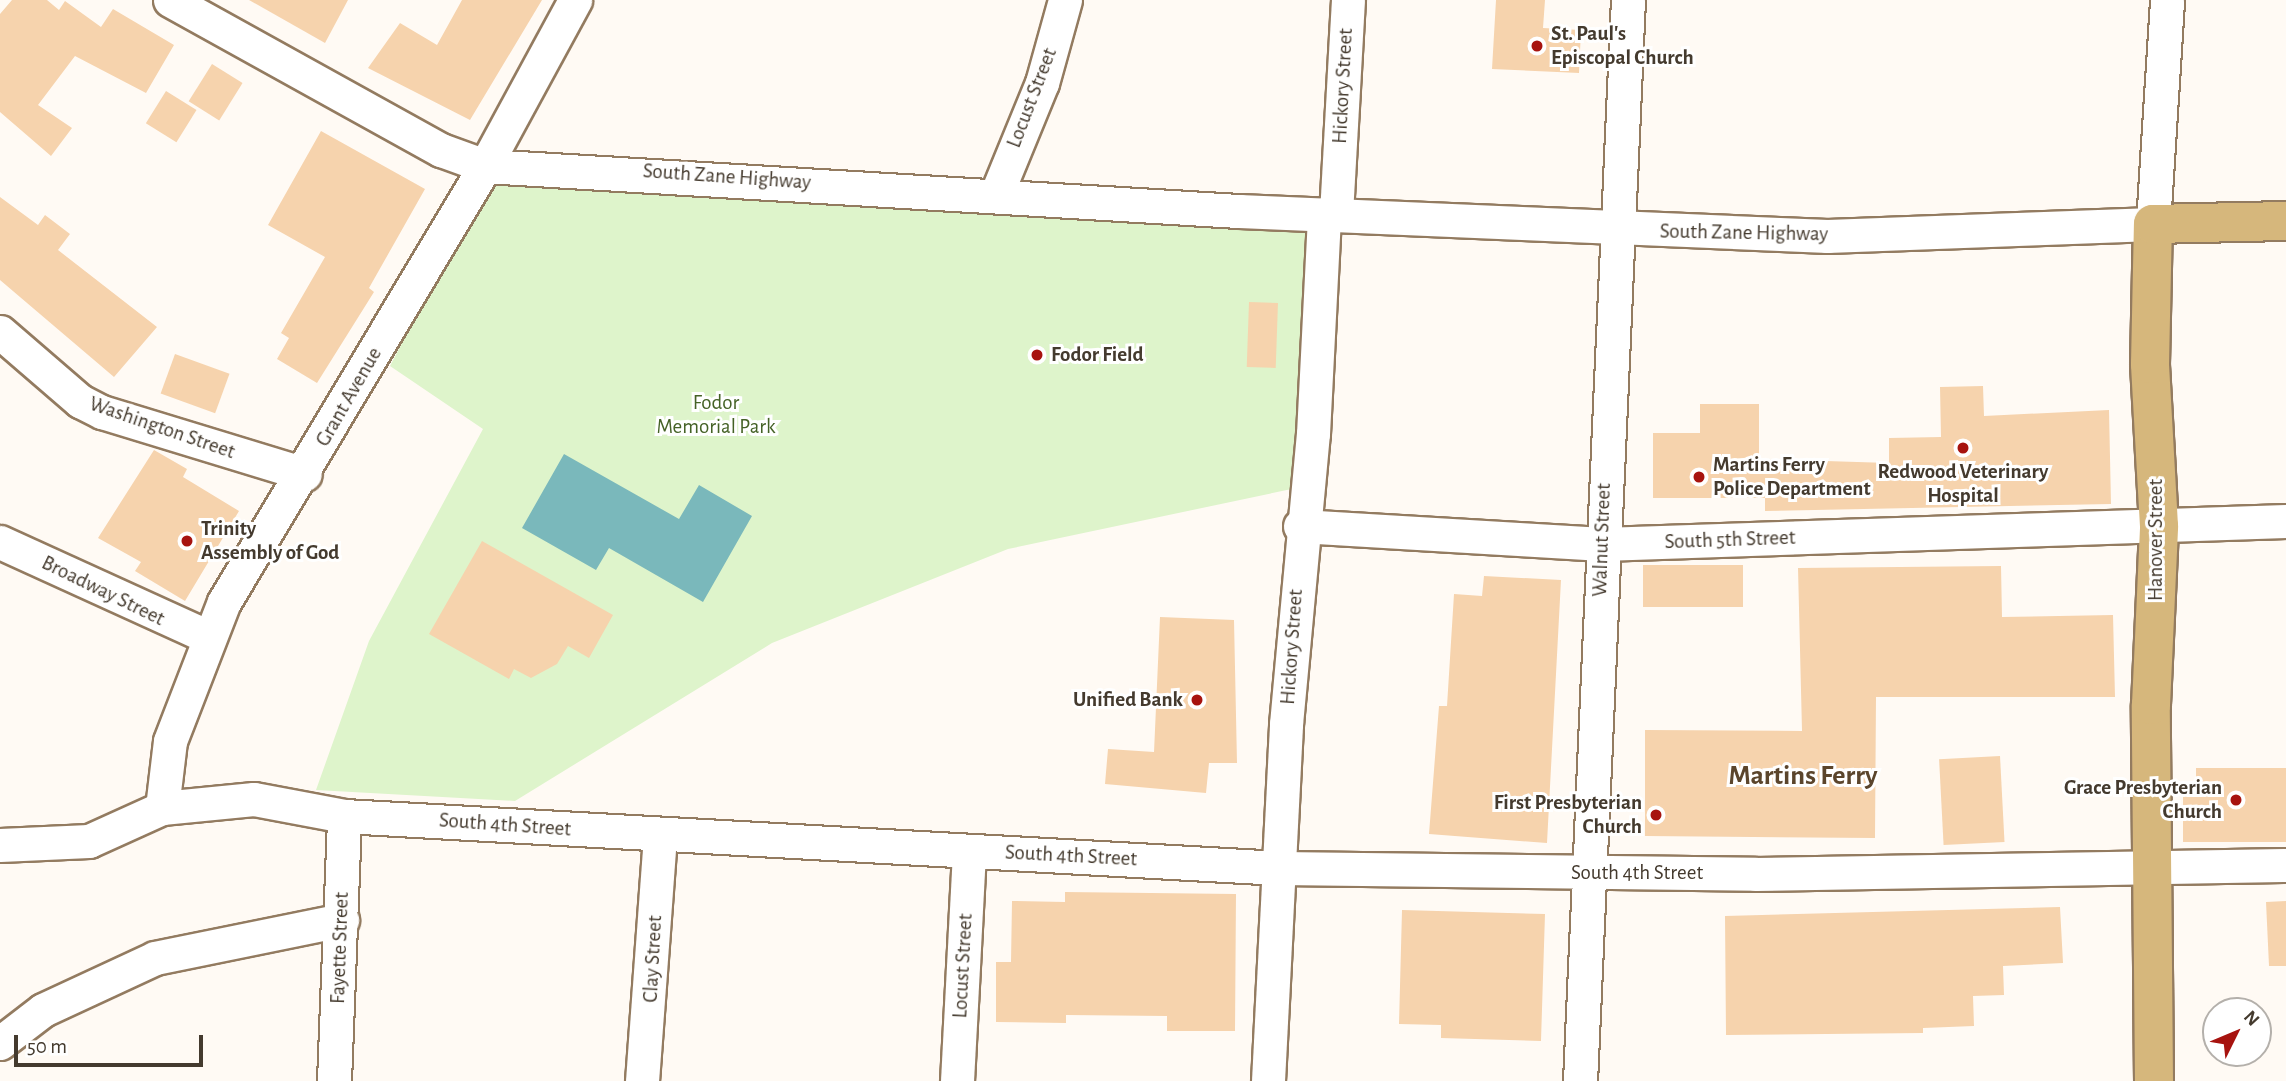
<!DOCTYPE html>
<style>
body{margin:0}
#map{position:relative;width:2286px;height:1081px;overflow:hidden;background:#fffaf4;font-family:"Alegreya Sans",sans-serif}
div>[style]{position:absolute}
.green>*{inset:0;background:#def4cb}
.water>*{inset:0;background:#7ab8bb}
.building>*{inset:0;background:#f6d3ad;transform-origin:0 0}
.roads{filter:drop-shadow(2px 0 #937b60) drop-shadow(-2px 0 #937b60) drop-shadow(0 2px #937b60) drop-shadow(0 -2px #937b60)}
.minor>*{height:33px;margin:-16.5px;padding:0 16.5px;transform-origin:16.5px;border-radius:16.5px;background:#fff}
.major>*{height:38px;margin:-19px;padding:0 19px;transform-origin:19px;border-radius:19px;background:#d6b77c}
.dots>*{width:19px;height:19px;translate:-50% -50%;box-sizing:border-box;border:4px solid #fff;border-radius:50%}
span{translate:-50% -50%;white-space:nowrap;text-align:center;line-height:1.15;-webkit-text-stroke:6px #fff;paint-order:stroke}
.poi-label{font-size:21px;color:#443a2e;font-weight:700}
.left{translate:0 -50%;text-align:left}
.right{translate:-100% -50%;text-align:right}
.street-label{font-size:21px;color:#443a2e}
.park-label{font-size:21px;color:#456226}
.district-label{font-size:28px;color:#5b452c;font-weight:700}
.north{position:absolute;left:2202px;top:997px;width:70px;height:70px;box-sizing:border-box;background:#fff;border:2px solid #b4b0ab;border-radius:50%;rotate:47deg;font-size:19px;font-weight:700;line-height:28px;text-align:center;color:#443a2e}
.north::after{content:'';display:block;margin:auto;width:24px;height:32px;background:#a7130f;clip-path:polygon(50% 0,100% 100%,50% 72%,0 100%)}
.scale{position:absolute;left:14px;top:1035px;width:189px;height:32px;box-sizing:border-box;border:4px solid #443a2e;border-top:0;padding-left:9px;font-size:21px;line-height:24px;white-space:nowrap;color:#443a2e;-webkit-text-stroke:5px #fff;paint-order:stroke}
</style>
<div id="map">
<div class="green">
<i style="clip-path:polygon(494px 166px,1323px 227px,1306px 486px,1008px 549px,772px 643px,515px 801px,316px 790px,369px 641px,483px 429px,390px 366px)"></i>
</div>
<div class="water">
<i style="clip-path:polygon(564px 454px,679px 519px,699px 485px,752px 516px,703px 602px,609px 548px,596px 570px,522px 528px)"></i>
</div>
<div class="building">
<i style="clip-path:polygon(12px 0,47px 0,59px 10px,65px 1px,101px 27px,113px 9px,174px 45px,146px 93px,75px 56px,38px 105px,72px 128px,51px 156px,0 112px,0 14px)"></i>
<i style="clip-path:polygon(249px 0,348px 0,325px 43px)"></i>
<i style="clip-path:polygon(462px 0,542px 0,470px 120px,368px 68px,400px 23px,437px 45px)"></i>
<i style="clip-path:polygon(1496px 0,1545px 0,1543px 28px,1581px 30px,1579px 73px,1492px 69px)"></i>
<i style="left:212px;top:64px;width:36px;height:44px;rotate:32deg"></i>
<i style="left:166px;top:91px;width:36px;height:38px;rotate:32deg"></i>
<i style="clip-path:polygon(321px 131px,425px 189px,369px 288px,374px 292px,317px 383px,277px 359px,289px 338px,281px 333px,325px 257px,268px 225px)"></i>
<i style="clip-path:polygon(0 197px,38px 225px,45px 215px,70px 234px,58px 250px,157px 327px,114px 377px,0 280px)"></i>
<i style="left:1249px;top:302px;width:29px;height:65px;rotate:2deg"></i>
<i style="left:175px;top:354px;width:58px;height:42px;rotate:20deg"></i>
<i style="clip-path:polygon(1983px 386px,1984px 416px,2109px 410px,2111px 504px,1765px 511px,1765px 498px,1653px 498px,1653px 433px,1700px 433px,1700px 404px,1759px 404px,1759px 459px,1889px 463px,1889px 438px,1941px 437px,1940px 387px)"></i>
<i style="clip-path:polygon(154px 450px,187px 469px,183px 477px,239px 511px,185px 601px,135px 571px,141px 562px,98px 538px)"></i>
<i style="clip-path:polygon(482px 541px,613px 615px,589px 658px,568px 646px,557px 664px,531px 678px,514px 669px,509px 679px,429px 634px)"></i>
<i style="left:1643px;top:565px;width:100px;height:42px"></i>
<i style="clip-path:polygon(2001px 566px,2002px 617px,2113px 615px,2115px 697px,1876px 697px,1875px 838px,1645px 836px,1645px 730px,1802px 731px,1798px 568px)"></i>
<i style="clip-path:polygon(1484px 576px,1561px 580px,1547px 843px,1429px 834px,1439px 706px,1447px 706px,1454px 594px,1482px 596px)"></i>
<i style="clip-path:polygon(1160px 617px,1234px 620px,1237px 763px,1209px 763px,1206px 793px,1105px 784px,1108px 749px,1154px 752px)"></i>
<i style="left:2000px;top:756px;width:86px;height:61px;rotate:87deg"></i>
<i style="clip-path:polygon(2196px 768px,2286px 768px,2286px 842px,2183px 842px,2183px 788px,2196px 788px)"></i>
<i style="clip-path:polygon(1065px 892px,1236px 894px,1235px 1031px,1167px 1031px,1167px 1016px,1066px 1015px,1066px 1023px,996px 1022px,996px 962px,1011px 962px,1012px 901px,1065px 902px)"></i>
<i style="clip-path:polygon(2286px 901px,2286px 966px,2269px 966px,2266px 902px)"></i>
<i style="clip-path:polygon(2060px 907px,2063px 963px,2003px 966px,2004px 995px,1973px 996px,1974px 1026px,1923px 1028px,1923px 1033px,1726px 1035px,1725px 916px)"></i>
<i style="clip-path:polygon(1402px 910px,1545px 914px,1541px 1041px,1441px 1038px,1441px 1025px,1399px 1024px)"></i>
</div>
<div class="roads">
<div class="minor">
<i style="left:170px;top:0;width:310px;rotate:29deg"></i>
<i style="left:441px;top:150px;width:47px;rotate:20deg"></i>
<i style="left:485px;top:166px;width:755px;rotate:3.42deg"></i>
<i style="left:1239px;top:211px;width:589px;rotate:2.43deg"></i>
<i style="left:1827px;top:236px;width:326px;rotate:-2.1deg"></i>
<i style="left:2153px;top:224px;width:224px;rotate:-86.4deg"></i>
<i style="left:996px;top:195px;width:121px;rotate:-67.7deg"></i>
<i style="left:1042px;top:83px;width:86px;rotate:-74.5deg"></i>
<i style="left:1336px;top:214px;width:214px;rotate:-86.8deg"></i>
<i style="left:0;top:332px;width:106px;rotate:40.8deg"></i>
<i style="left:80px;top:401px;width:25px;rotate:27deg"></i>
<i style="left:102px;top:412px;width:212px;rotate:17deg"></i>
<i style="left:1300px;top:526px;width:303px;rotate:3.4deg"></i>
<i style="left:1602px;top:544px;width:684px;rotate:-1.93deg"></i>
<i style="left:0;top:542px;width:229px;rotate:24.5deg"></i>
<i style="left:162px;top:808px;width:67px;rotate:-83.2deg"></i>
<i style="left:170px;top:741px;width:149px;rotate:-68.8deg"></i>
<i style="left:224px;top:602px;width:508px;rotate:-59.09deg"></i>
<i style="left:485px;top:166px;width:189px;rotate:-61.5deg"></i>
<i style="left:0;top:845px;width:89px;rotate:-2.6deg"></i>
<i style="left:89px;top:841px;width:80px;rotate:-24.3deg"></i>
<i style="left:162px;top:808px;width:92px;rotate:-5.6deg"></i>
<i style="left:254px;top:799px;width:92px;rotate:10.7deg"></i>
<i style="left:344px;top:816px;width:936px;rotate:3.18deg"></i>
<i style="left:1279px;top:868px;width:476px;rotate:0.7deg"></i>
<i style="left:1755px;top:874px;width:531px;rotate:-0.97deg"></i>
<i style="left:0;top:1043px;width:54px;rotate:-37.5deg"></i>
<i style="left:43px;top:1010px;width:123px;rotate:-24.9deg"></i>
<i style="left:155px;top:958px;width:191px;rotate:-11.5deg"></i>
<i style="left:334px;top:1081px;width:265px;rotate:-87.8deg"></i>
<i style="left:642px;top:1081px;width:246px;rotate:-85.8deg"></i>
<i style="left:957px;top:1081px;width:230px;rotate:-87deg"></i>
<i style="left:1268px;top:1081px;width:357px;rotate:-87.1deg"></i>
<i style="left:1286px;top:724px;width:291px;rotate:-84.7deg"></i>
<i style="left:1313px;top:434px;width:220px;rotate:-87.1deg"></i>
<i style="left:1580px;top:1081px;width:1082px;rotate:-87.46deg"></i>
</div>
<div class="major">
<i style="left:2154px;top:1081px;width:376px;rotate:-90.5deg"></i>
<i style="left:2151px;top:705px;width:179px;rotate:-87.4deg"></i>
<i style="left:2159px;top:526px;width:162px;rotate:-93.2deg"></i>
<i style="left:2150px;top:364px;width:140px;rotate:-88.8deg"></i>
<i style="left:2153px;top:224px;width:133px;rotate:-1.3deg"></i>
</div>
</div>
<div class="dots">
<i style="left:1537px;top:46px;background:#a7130f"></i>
<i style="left:1037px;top:355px;background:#a7130f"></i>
<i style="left:1963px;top:448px;background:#a7130f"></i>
<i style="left:1699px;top:477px;background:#a7130f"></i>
<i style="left:187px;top:541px;background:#a7130f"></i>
<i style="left:1197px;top:700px;background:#a7130f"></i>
<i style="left:2236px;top:800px;background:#a7130f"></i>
<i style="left:1656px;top:815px;background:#a7130f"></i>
</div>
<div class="poi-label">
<span class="left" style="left:1551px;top:46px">St. Paul's<br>Episcopal Church</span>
<span class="left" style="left:1051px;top:355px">Fodor Field</span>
<span class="left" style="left:1713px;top:477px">Martins Ferry<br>Police Department</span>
<span style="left:1963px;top:484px">Redwood Veterinary<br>Hospital</span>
<span class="left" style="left:201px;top:541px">Trinity<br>Assembly of God</span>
<span class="right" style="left:1183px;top:700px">Unified Bank</span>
<span class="right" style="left:2222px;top:800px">Grace Presbyterian<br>Church</span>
<span class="right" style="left:1642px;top:815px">First Presbyterian<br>Church</span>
</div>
<div class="street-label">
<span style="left:1343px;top:86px;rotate:-87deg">Hickory Street</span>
<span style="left:1032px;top:98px;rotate:-69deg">Locust Street</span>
<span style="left:727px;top:177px;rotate:4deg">South Zane Highway</span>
<span style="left:1744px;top:233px;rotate:1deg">South Zane Highway</span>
<span style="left:349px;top:397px;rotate:-60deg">Grant Avenue</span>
<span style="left:162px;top:428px;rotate:19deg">Washington Street</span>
<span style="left:1602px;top:540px;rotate:-88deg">Walnut Street</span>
<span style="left:1730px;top:540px;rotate:-2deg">South 5th Street</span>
<span style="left:2156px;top:540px;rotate:-90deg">Hanover Street</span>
<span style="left:103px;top:591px;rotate:26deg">Broadway Street</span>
<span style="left:1292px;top:647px;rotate:-86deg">Hickory Street</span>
<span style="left:505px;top:825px;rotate:4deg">South 4th Street</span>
<span style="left:1071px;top:856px;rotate:3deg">South 4th Street</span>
<span style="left:1637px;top:873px">South 4th Street</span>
<span style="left:340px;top:948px;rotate:-88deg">Fayette Street</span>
<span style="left:653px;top:959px;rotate:-87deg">Clay Street</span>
<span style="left:963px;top:966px;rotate:-87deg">Locust Street</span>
</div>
<div class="park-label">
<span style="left:716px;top:415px">Fodor<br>Memorial Park</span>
</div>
<div class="district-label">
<span style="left:1803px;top:776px">Martins Ferry</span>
</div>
<div class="north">N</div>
<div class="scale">50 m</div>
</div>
